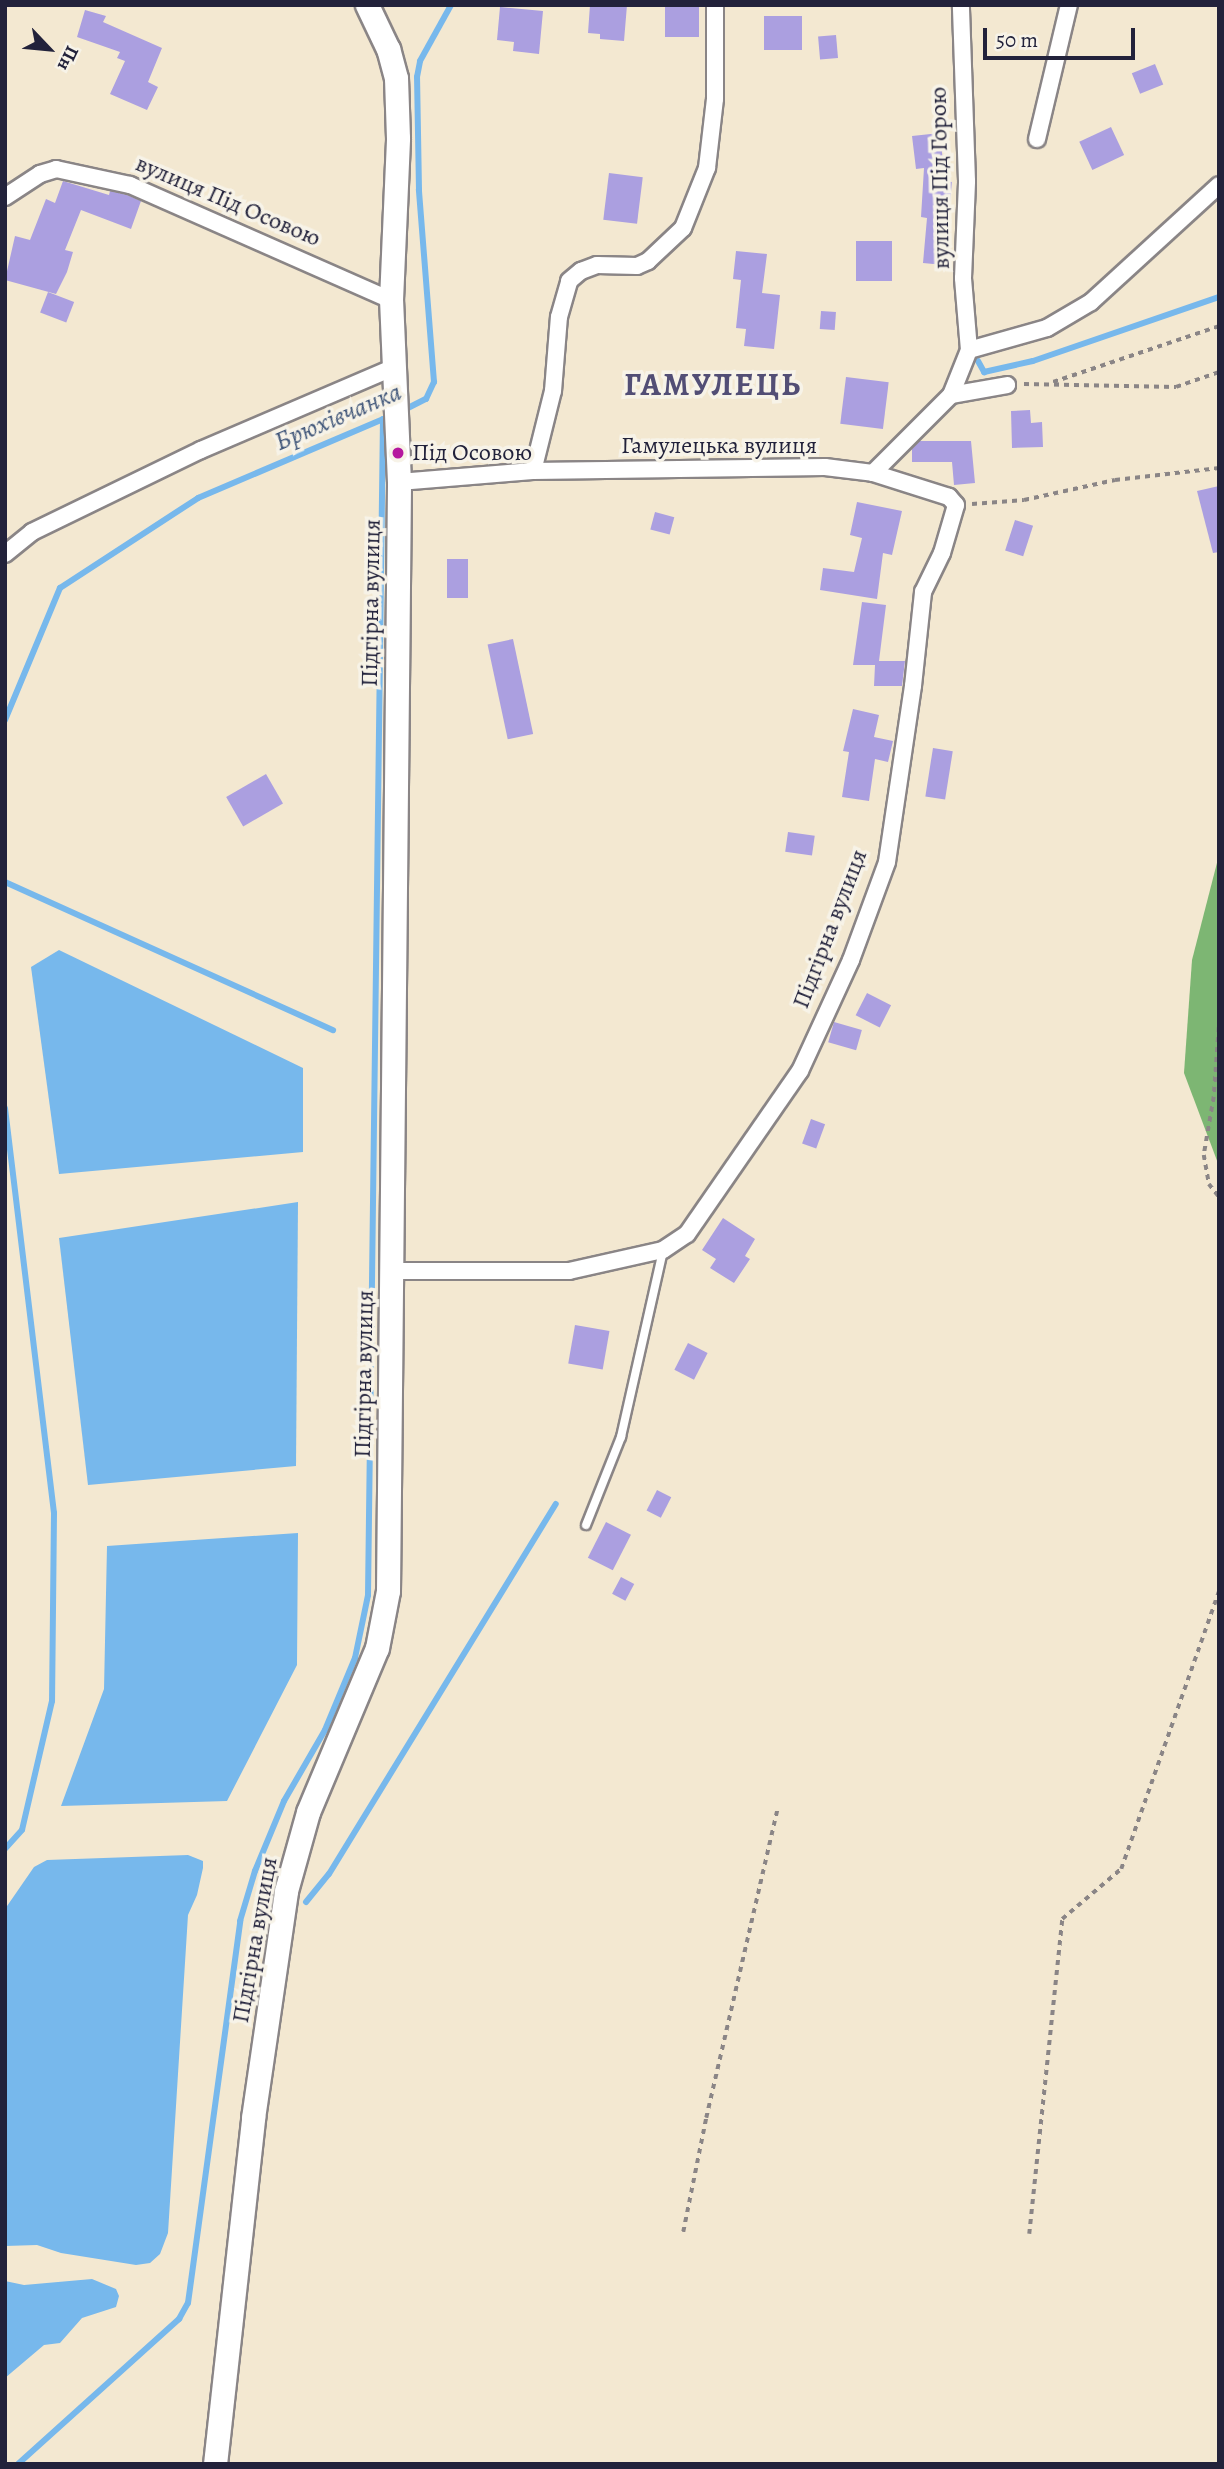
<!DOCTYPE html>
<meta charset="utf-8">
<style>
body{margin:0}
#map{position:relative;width:1224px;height:2469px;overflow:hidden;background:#f3e8d1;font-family:Alegreya,serif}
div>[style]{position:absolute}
.forest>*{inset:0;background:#7db673}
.water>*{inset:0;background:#77b8ec}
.stream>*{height:6px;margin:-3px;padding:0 3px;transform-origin:3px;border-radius:3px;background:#77b8ec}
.building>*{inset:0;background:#ab9fe0;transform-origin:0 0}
.path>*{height:3.5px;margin-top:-1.75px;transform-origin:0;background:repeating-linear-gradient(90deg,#8a8586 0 5px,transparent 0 10px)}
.roads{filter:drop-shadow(2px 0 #8a8586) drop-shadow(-2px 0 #8a8586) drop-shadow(0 2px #8a8586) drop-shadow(0 -2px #8a8586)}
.lane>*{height:8px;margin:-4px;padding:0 4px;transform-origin:4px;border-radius:4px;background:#fff}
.street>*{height:16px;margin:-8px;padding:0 8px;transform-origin:8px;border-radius:8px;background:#fff}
.secondary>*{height:23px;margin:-11.5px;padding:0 11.5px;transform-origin:11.5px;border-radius:11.5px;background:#fff}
.dots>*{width:19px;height:19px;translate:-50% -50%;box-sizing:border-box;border:4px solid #f7f3e8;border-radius:50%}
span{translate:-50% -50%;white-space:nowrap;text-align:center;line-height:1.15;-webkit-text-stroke:7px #f7f3e8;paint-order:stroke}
.street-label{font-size:24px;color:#22223b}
.poi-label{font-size:24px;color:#22223b}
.left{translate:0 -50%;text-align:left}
.water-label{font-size:26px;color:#405679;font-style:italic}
.district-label{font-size:32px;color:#524e75;font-weight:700;letter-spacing:2px}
.frame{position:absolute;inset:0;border:7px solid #22223b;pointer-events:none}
.north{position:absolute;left:14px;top:14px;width:70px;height:70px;-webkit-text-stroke:5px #f7f3e8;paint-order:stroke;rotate:116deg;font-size:19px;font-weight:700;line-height:28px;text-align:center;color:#22223b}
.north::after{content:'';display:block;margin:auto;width:24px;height:32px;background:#22223b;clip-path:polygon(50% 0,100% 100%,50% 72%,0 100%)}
.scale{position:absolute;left:983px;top:28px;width:152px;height:32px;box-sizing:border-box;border:4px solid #22223b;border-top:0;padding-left:9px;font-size:21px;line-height:24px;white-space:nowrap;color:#22223b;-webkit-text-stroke:5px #f7f3e8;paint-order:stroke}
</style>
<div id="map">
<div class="forest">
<i style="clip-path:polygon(1219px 855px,1219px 1166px,1184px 1073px,1192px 960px)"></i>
</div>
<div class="water">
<i style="clip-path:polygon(59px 950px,303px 1068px,303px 1152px,59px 1174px,31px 967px)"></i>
<i style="clip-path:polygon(298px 1202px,296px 1466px,88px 1485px,59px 1238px)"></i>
<i style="clip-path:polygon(298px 1533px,297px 1665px,227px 1801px,61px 1806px,104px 1689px,107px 1546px)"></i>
<i style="clip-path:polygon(188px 1855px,203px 1861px,203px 1868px,197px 1895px,188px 1915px,168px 2233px,160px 2254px,150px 2263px,136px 2265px,61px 2253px,37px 2245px,5px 2246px,5px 1909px,34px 1867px,47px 1860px)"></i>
<i style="clip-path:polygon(92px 2279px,116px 2289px,119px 2296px,116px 2307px,82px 2318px,60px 2343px,44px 2345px,5px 2378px,5px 2281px,24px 2285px)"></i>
</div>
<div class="stream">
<i style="left:978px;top:361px;width:13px;rotate:61deg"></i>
<i style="left:984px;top:372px;width:50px;rotate:-12.7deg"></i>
<i style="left:1033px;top:361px;width:197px;rotate:-19deg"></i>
<i style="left:402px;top:411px;width:27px;rotate:-27deg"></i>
<i style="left:426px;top:399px;width:19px;rotate:-65deg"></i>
<i style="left:434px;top:382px;width:193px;rotate:-94.5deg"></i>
<i style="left:419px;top:190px;width:113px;rotate:-91deg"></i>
<i style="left:417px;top:77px;width:16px;rotate:-79deg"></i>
<i style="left:420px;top:61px;width:64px;rotate:-61deg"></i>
<i style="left:5px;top:720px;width:143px;rotate:-67.4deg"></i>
<i style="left:60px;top:588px;width:165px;rotate:-33.1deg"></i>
<i style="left:198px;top:498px;width:204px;rotate:-23.1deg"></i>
<i style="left:5px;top:882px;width:360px;rotate:24.3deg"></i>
<i style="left:5px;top:1108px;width:408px;rotate:83.1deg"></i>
<i style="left:54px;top:1513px;width:188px;rotate:90.6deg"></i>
<i style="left:52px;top:1701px;width:132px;rotate:103.1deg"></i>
<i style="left:22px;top:1830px;width:25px;rotate:132deg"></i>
<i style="left:306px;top:1902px;width:36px;rotate:-51deg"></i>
<i style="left:329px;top:1874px;width:434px;rotate:-58.5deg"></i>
<i style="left:18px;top:2464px;width:217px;rotate:-42deg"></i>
<i style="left:179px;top:2319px;width:18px;rotate:-61deg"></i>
<i style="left:188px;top:2303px;width:386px;rotate:-82.2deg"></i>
<i style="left:240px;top:1921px;width:52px;rotate:-73.3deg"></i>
<i style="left:255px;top:1871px;width:76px;rotate:-67.5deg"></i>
<i style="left:284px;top:1801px;width:82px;rotate:-60deg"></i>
<i style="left:325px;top:1730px;width:78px;rotate:-67.4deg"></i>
<i style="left:355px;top:1658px;width:64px;rotate:-78.3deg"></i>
<i style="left:368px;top:1595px;width:1176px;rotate:-89.27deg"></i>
</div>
<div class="building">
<i style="clip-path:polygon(590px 5px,627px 5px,624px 41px,600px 39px,600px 34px,588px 33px)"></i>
<i style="left:665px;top:5px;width:34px;height:32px"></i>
<i style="clip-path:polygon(500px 7px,543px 11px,539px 54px,513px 51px,514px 42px,497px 40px)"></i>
<i style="clip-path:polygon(85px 10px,106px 16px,103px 22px,162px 48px,148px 82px,158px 87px,147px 110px,110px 94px,125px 61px,117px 58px,120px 52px,77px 37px)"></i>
<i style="left:764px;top:16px;width:38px;height:34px"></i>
<i style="left:836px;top:35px;width:23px;height:18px;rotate:85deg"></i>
<i style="left:1155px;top:64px;width:22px;height:25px;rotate:68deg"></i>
<i style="left:1111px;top:127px;width:31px;height:35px;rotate:65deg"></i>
<i style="clip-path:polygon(940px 133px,945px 181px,952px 182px,944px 265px,923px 263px,927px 218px,921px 217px,924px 168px,916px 169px,912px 136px)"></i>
<i style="left:609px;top:173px;width:34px;height:47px;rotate:7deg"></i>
<i style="clip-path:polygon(63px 181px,109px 195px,110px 191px,127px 195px,141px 201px,131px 229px,81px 210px,65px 250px,73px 252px,67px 272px,56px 294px,5px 280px,15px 236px,30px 240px,46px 199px,55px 203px)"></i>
<i style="left:856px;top:241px;width:36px;height:40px"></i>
<i style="clip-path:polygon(736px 251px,767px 254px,762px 293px,780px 295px,774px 349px,744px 346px,746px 329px,736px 328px,741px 280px,733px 279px)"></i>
<i style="left:48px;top:292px;width:28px;height:22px;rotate:21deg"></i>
<i style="left:821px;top:311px;width:15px;height:18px;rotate:4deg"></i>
<i style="left:846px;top:377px;width:43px;height:47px;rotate:7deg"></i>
<i style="clip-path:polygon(1030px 410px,1031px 423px,1042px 422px,1043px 447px,1012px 448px,1011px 411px)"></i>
<i style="clip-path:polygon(919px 441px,971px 441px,975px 483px,954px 485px,952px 462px,912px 462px,912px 449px)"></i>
<i style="clip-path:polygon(1219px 486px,1219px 552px,1213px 553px,1197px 491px)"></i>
<i style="clip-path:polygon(857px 502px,902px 511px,892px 555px,883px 553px,877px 599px,820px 590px,823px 568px,854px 572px,862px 538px,850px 535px)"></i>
<i style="left:655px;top:512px;width:20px;height:18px;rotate:15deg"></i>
<i style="left:1015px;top:520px;width:19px;height:32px;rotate:18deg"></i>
<i style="left:447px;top:559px;width:21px;height:39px"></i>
<i style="clip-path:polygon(862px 602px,886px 605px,879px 661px,905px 661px,902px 686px,874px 686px,875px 665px,853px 665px)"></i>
<i style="left:513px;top:639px;width:97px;height:26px;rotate:78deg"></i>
<i style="clip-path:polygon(853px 709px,879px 715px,874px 737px,893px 741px,888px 762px,875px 759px,869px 801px,842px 797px,849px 752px,843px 751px)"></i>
<i style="left:933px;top:748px;width:20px;height:49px;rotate:9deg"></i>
<i style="left:266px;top:774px;width:34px;height:46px;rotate:60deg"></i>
<i style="left:788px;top:832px;width:27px;height:20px;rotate:8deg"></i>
<i style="left:867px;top:993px;width:27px;height:25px;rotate:27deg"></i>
<i style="left:834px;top:1022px;width:29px;height:21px;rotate:16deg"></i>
<i style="left:811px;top:1119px;width:15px;height:26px;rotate:20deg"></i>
<i style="clip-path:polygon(723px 1218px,755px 1239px,745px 1256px,750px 1259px,734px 1283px,710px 1268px,716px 1259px,702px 1250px)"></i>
<i style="left:575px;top:1325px;width:35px;height:39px;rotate:10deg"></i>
<i style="left:688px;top:1343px;width:22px;height:30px;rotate:27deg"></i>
<i style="left:657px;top:1490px;width:16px;height:23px;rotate:27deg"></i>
<i style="left:606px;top:1522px;width:28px;height:40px;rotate:27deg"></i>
<i style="left:621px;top:1577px;width:15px;height:19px;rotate:28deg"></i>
</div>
<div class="path">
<i style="left:1053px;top:382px;width:175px;rotate:-18.6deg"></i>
<i style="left:1024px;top:384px;width:152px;rotate:1.1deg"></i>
<i style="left:1176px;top:387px;width:46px;rotate:-19.2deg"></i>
<i style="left:972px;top:504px;width:52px;rotate:-4.4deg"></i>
<i style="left:1024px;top:500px;width:93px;rotate:-12.4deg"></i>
<i style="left:1115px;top:480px;width:105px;rotate:-6.6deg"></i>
<i style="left:1219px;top:1027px;width:70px;rotate:94.1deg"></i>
<i style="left:1214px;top:1097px;width:59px;rotate:99.8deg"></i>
<i style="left:1204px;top:1155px;width:29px;rotate:80deg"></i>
<i style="left:1209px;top:1184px;width:16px;rotate:52deg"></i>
<i style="left:683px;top:2232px;width:116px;rotate:-78.6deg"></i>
<i style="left:706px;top:2118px;width:316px;rotate:-77deg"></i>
<i style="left:1029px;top:2234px;width:317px;rotate:-84deg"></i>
<i style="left:1062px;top:1919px;width:77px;rotate:-40.3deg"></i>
<i style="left:1121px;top:1869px;width:295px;rotate:-70.6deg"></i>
</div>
<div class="roads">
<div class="lane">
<i style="left:586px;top:1525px;width:95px;rotate:-68.3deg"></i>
<i style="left:621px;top:1437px;width:192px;rotate:-77.3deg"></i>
</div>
<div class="street">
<i style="left:1037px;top:139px;width:138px;rotate:-76.6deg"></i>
<i style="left:5px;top:197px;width:42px;rotate:-33.3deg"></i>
<i style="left:40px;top:174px;width:17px;rotate:-17deg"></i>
<i style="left:56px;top:169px;width:76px;rotate:12.2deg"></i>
<i style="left:130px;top:185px;width:285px;rotate:23.8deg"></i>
<i style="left:969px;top:350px;width:81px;rotate:-15.8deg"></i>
<i style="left:1047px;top:328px;width:51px;rotate:-30.6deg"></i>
<i style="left:1091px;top:302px;width:173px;rotate:-42.4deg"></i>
<i style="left:951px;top:395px;width:48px;rotate:-68.2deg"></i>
<i style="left:969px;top:350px;width:72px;rotate:-94.8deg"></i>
<i style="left:963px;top:278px;width:97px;rotate:-87.6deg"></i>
<i style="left:967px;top:181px;width:176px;rotate:-92deg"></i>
<i style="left:533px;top:471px;width:82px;rotate:-76deg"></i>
<i style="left:553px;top:391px;width:74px;rotate:-85.4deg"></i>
<i style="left:559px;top:317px;width:37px;rotate:-74deg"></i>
<i style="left:569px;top:281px;width:16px;rotate:-40deg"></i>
<i style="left:581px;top:271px;width:17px;rotate:-21deg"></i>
<i style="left:597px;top:265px;width:40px;rotate:1.4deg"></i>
<i style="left:637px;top:266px;width:12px;rotate:-24deg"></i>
<i style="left:648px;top:261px;width:48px;rotate:-43.3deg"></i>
<i style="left:683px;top:228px;width:65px;rotate:-68.2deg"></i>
<i style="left:707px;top:168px;width:69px;rotate:-83.4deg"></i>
<i style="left:715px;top:99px;width:94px;rotate:-90deg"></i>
<i style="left:399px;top:482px;width:134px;rotate:-4.7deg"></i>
<i style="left:533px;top:471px;width:292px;rotate:-0.8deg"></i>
<i style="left:825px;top:467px;width:48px;rotate:7.1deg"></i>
<i style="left:873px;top:473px;width:110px;rotate:-45deg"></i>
<i style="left:951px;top:395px;width:57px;rotate:-10.1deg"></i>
<i style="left:5px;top:554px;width:35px;rotate:-39deg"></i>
<i style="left:32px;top:532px;width:188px;rotate:-25.9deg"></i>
<i style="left:201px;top:450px;width:208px;rotate:-23.2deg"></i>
<i style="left:391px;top:1271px;width:178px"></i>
<i style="left:569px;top:1271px;width:96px;rotate:-12.6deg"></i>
<i style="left:663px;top:1250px;width:29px;rotate:-34deg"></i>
<i style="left:687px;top:1234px;width:198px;rotate:-55.3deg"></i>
<i style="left:800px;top:1071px;width:122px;rotate:-65.3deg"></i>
<i style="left:851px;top:960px;width:104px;rotate:-69.8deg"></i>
<i style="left:887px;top:862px;width:178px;rotate:-81.6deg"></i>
<i style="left:913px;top:686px;width:95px;rotate:-83.9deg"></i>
<i style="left:923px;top:592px;width:43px;rotate:-64deg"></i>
<i style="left:942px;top:553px;width:50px;rotate:-73.7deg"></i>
<i style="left:956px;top:505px;width:11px;rotate:-131deg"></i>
<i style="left:949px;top:497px;width:80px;rotate:-162.5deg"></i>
</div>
<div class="secondary">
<i style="left:215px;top:2464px;width:348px;rotate:-83.7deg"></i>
<i style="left:253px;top:2118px;width:229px;rotate:-81.7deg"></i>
<i style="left:286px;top:1891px;width:82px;rotate:-74.4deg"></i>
<i style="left:308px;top:1812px;width:178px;rotate:-67.2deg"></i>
<i style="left:377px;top:1648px;width:58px;rotate:-79.1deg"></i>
<i style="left:388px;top:1591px;width:1109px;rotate:-89.43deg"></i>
<i style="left:399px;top:482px;width:182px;rotate:-92.5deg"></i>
<i style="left:391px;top:300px;width:162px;rotate:-87.5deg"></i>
<i style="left:398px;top:138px;width:60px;rotate:-91.9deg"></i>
<i style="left:396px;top:78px;width:30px;rotate:-105deg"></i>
<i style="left:388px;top:49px;width:49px;rotate:-115.5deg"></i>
</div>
</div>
<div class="dots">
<i style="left:398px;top:453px;background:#b5179e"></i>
</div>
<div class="street-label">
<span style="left:940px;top:178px;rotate:-91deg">вулиця Під Горою</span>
<span style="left:228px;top:201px;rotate:23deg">вулиця Під Осовою</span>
<span style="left:719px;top:446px">Гамулецька вулиця</span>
<span style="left:371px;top:603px;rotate:-89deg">Підгірна вулиця</span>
<span style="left:830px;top:929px;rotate:-69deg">Підгірна вулиця</span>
<span style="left:364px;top:1374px;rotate:-89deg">Підгірна вулиця</span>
<span style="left:255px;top:1940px;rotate:-80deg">Підгірна вулиця</span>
</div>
<div class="poi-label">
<span class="left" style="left:412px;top:453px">Під Осовою</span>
</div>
<div class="water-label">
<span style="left:338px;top:417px;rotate:-23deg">Брюхівчанка</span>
</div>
<div class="district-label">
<span style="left:713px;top:384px">ГАМУЛЕЦЬ</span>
</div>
<div class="frame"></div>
<div class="north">Пн</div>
<div class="scale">50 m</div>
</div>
